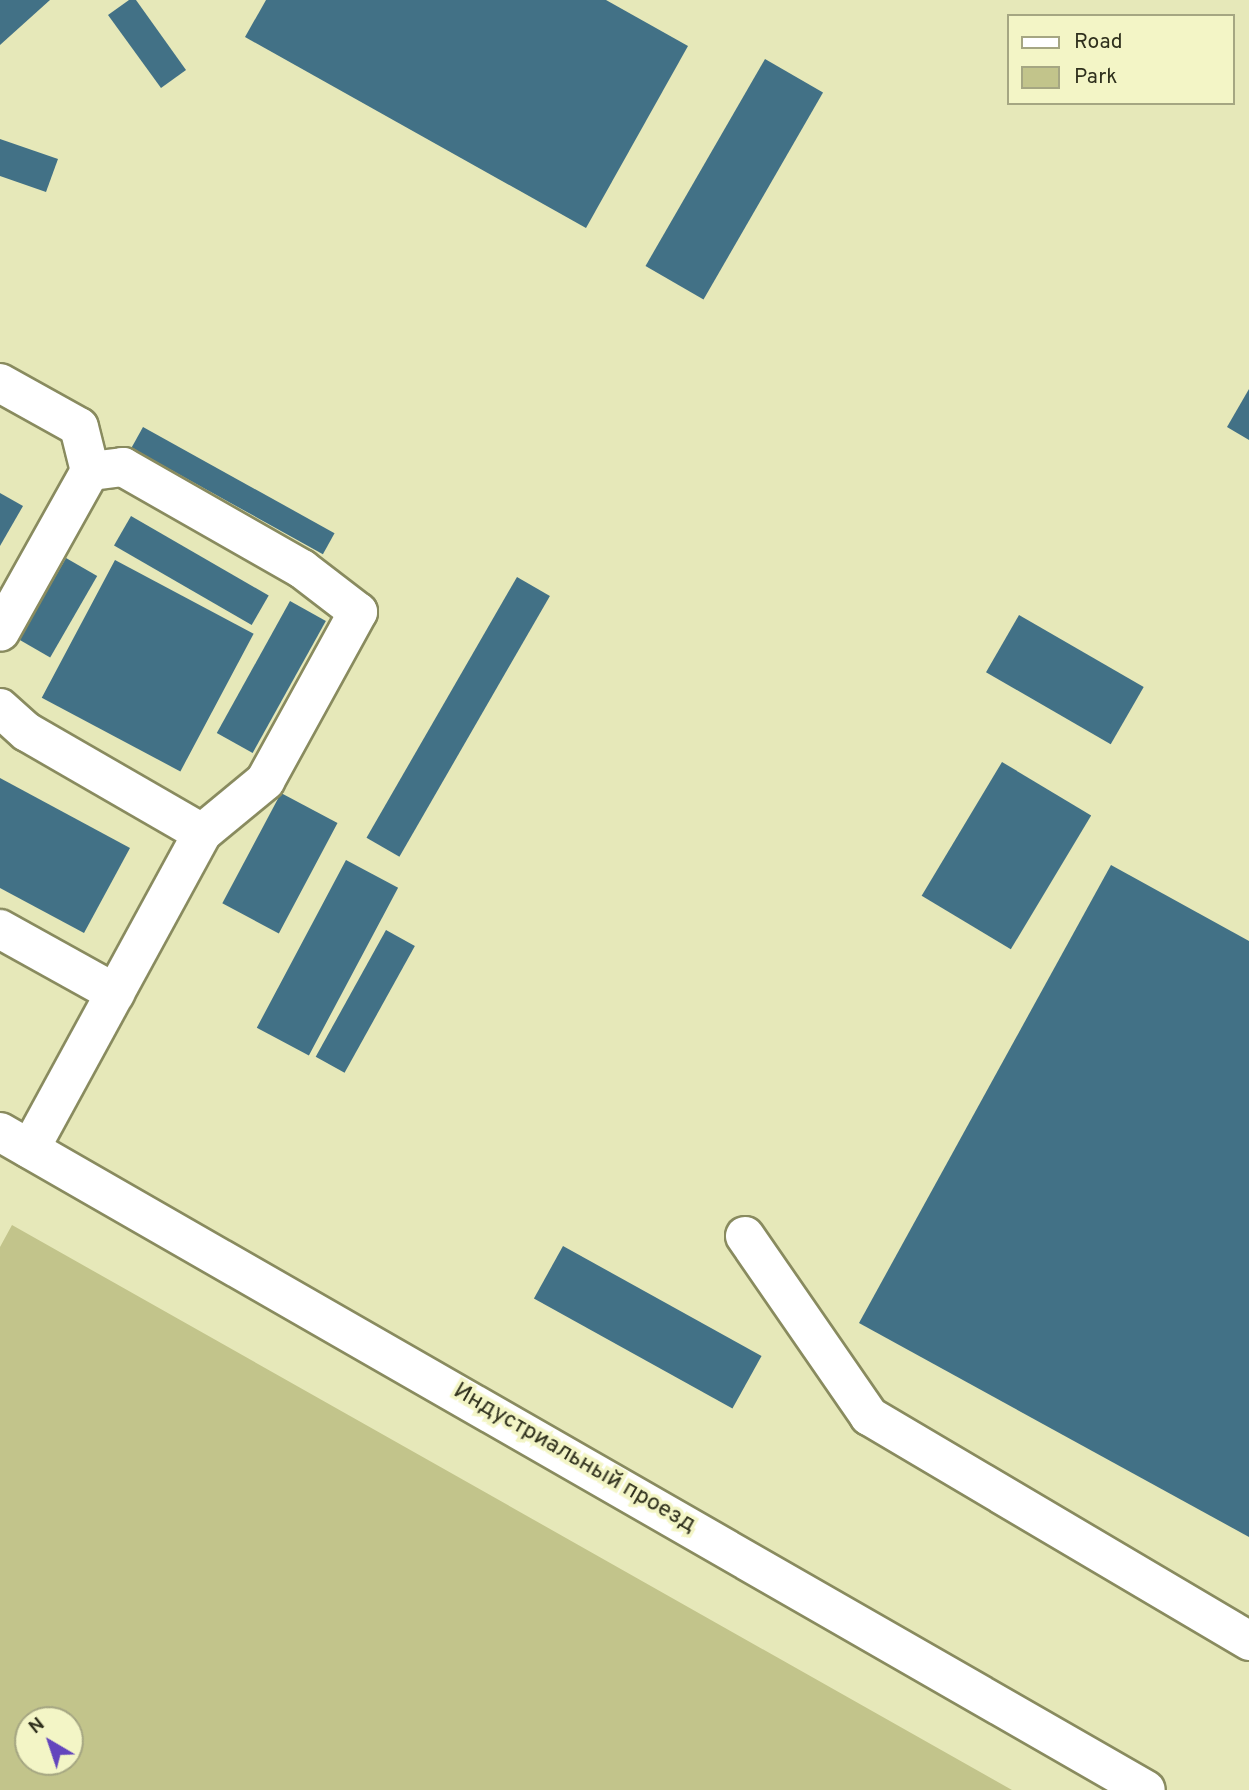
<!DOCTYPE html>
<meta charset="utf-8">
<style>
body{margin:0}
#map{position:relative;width:1249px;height:1790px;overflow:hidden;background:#e6e8b9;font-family:Overpass,sans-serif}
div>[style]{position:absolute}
.green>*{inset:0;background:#c2c48b}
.building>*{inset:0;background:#427186;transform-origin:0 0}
.roads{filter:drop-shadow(2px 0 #898b5f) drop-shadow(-2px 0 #898b5f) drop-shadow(0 2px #898b5f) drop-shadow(0 -2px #898b5f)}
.minor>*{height:38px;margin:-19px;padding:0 19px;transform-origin:19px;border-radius:19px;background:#fff}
span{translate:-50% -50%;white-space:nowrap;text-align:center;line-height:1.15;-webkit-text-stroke:7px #f3f5c6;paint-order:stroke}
.street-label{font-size:23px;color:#2f301d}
.legend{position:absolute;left:1007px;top:14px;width:228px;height:91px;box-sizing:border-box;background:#f3f5c6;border:2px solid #a5a682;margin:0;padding:9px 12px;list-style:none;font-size:21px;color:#2f301d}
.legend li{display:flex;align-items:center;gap:14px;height:35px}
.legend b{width:35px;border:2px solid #a5a682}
.north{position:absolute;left:14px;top:1706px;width:70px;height:70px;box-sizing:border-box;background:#f3f5c6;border:2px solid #a5a682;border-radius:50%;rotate:321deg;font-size:19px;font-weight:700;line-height:28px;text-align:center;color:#2f301d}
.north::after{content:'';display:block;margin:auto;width:24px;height:32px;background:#6345bd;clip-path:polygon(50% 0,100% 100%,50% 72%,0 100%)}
</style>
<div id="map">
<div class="green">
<i style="clip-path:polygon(evenodd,12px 1225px,1012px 1790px,0 1790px,0 1247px,12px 1225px,28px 1720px,70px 1720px,70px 1762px,28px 1762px,28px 1720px)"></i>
</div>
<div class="building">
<i style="clip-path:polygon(0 0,50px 0,0 45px)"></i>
<i style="clip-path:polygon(129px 0,136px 0,186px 70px,161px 88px,108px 15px)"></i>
<i style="clip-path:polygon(266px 0,606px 0,688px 46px,586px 228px,245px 37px)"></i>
<i style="left:765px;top:59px;width:67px;height:239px;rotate:30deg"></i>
<i style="clip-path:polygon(0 139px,58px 159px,46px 192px,0 176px)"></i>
<i style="clip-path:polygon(1249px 389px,1249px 440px,1227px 427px)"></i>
<i style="left:143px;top:427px;width:219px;height:24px;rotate:29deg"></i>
<i style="clip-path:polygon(0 493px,23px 506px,0 546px)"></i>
<i style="left:131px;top:516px;width:159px;height:34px;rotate:30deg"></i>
<i style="left:66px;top:558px;width:36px;height:94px;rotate:30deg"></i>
<i style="left:115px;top:560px;width:157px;height:156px;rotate:28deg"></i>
<i style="left:517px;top:577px;width:38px;height:301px;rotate:30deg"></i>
<i style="left:290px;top:601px;width:41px;height:151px;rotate:29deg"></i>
<i style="left:1019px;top:615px;width:144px;height:66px;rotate:30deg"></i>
<i style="left:1002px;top:762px;width:104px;height:156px;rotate:31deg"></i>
<i style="clip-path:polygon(0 778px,130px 848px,84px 933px,0 888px)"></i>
<i style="left:281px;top:793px;width:64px;height:125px;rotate:28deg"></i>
<i style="left:346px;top:860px;width:59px;height:190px;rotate:28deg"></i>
<i style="clip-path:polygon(1111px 865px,1249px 941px,1249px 1537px,859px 1323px)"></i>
<i style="left:386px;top:930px;width:33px;height:145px;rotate:29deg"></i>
<i style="left:563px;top:1246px;width:227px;height:60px;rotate:29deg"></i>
</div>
<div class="roads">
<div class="minor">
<i style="left:0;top:383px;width:90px;rotate:29.1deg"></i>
<i style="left:79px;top:427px;width:45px;rotate:76deg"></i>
<i style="left:90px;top:471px;width:184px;rotate:119.2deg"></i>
<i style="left:0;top:708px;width:36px;rotate:42deg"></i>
<i style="left:27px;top:732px;width:202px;rotate:30deg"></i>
<i style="left:0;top:929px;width:132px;rotate:29.1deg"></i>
<i style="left:0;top:1132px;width:1321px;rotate:29.86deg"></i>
<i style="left:30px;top:1149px;width:360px;rotate:-61.4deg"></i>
<i style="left:202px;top:833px;width:82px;rotate:-39.5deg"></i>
<i style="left:265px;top:781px;width:193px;rotate:-61.2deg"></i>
<i style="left:358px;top:612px;width:71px;rotate:-142.5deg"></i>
<i style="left:302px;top:569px;width:206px;rotate:-150.3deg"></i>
<i style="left:123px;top:467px;width:33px;rotate:173deg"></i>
<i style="left:745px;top:1236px;width:219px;rotate:55.4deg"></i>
<i style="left:869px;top:1416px;width:442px;rotate:30.6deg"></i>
</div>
</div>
<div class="street-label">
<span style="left:574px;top:1459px;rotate:30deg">Индустриальный проезд</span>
</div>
<ul class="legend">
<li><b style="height:9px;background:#fff"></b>Road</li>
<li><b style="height:19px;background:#c2c48b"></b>Park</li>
</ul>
<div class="north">N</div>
</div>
